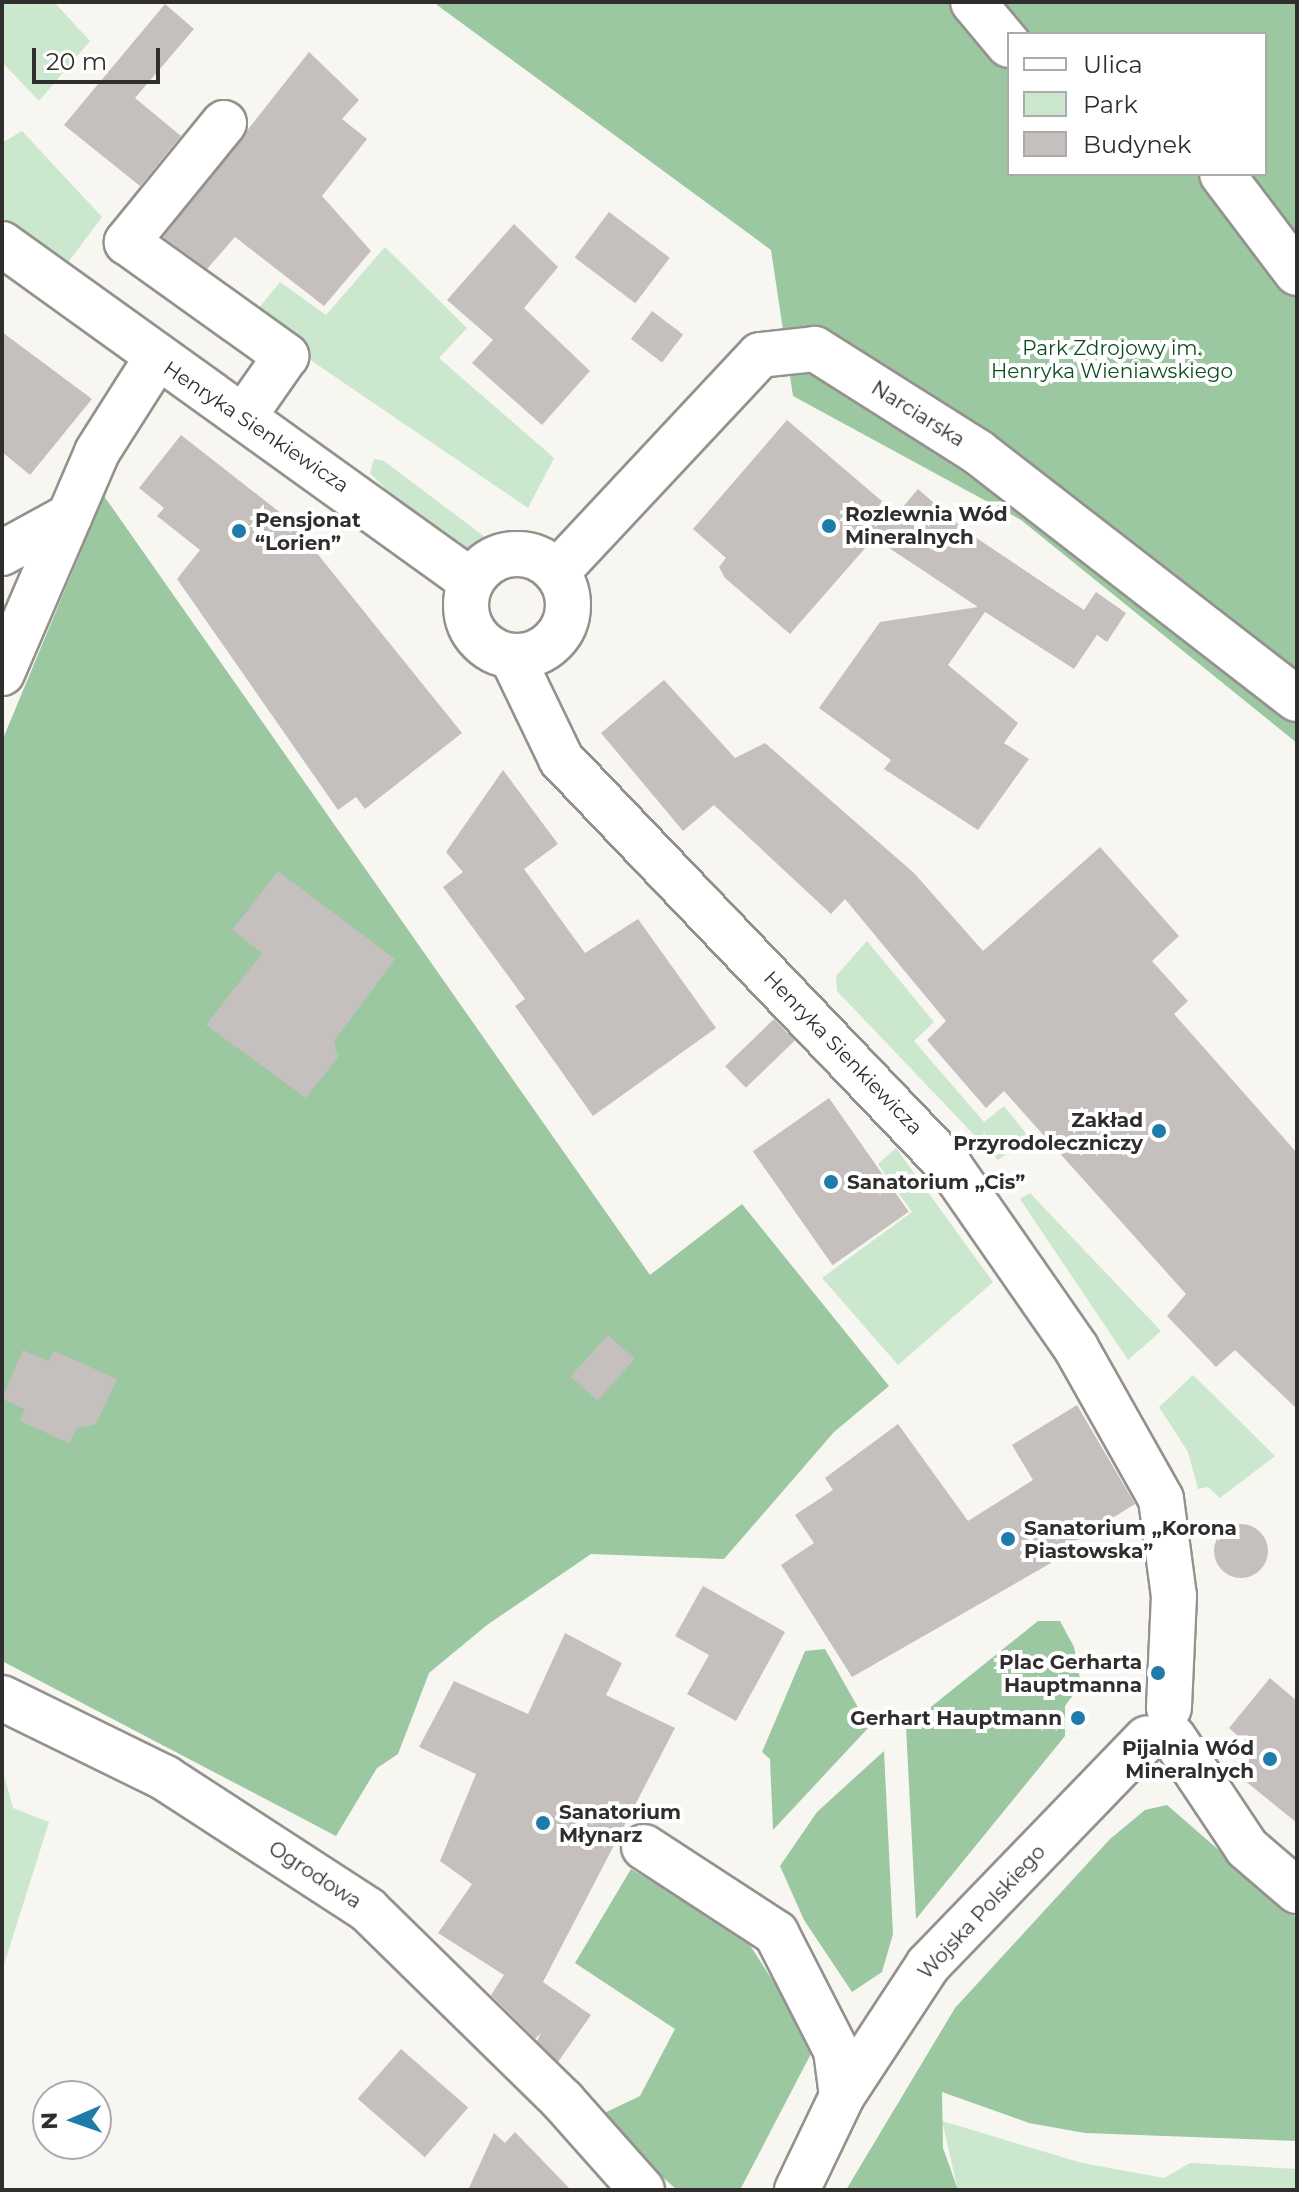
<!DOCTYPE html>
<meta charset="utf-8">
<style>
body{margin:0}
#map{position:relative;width:1299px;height:2192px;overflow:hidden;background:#f8f6f1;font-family:Montserrat,sans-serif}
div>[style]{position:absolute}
.green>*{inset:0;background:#cbe7ce}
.forest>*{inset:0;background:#9bc7a1}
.building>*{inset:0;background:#c5c0be;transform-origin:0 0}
.round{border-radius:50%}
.roads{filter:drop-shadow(2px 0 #95928e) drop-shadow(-2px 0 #95928e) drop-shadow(0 2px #95928e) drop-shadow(0 -2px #95928e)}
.minor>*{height:44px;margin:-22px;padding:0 22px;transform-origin:22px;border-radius:22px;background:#fff}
.minor>.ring{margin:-22px;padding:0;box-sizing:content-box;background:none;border:44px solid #fff;border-radius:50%}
.dots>*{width:22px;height:22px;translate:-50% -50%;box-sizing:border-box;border:4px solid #fff;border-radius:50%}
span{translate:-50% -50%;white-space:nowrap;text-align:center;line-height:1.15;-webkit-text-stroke:8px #fff;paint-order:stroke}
.park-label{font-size:20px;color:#0a4f21}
.street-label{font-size:20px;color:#2f2e2c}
.poi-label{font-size:20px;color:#2f2e2c;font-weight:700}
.left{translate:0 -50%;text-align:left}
.right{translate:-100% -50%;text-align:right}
.frame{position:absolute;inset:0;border:4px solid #2f2e2c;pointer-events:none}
.legend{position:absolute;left:1007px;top:32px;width:260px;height:144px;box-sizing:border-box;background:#fff;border:2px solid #acabab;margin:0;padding:10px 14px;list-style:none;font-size:24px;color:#2f2e2c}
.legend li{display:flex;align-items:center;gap:16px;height:40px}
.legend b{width:40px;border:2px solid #acabab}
.north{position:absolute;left:32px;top:2080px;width:80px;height:80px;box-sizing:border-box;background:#fff;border:2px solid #acabab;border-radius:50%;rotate:268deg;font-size:22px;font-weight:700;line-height:32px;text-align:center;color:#2f2e2c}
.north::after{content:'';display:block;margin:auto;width:28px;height:36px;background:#1f7ba9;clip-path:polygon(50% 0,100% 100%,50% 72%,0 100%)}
.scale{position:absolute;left:32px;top:48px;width:128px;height:36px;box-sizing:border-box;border:4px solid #2f2e2c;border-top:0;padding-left:10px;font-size:24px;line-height:28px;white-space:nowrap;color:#2f2e2c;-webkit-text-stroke:6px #fff;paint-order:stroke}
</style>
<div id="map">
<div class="green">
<i style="clip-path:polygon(2px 2px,54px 2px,90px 41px,39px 101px,2px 62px)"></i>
<i style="clip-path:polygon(22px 131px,102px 217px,66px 265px,2px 217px,2px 143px)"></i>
<i style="clip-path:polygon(385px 247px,467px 328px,439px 358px,554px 458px,528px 508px,250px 319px,280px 282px,326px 315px)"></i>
<i style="clip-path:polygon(374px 459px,384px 461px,493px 543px,471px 552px,438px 543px,370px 473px)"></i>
<i style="clip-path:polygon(867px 941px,934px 1022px,914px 1041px,984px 1122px,1004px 1106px,1029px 1137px,998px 1160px,837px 991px,836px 976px)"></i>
<i style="clip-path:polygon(896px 1148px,993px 1282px,898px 1365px,822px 1278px,912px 1212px,878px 1164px)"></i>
<i style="clip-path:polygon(1030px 1193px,1161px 1331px,1128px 1360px,1020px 1199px)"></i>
<i style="clip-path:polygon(1193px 1375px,1275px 1456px,1220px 1498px,1208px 1487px,1198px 1489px,1188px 1452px,1159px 1407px)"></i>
<i style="clip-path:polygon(2px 1768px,13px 1808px,49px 1822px,2px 1971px)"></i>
<i style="clip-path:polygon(942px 2121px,1082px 2163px,1164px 2178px,1190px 2163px,1297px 2169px,1297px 2190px,958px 2190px)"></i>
</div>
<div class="forest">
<i style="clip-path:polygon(evenodd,433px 2px,1297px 2px,1297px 743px,1021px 520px,793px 396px,771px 250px,433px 2px,1009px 34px,1265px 34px,1265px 174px,1009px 174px,1009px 34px)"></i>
<i style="clip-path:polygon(104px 496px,650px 1275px,742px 1204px,889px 1386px,834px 1432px,724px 1559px,591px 1554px,487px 1625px,429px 1673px,398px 1754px,377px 1768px,336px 1836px,2px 1661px,2px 741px)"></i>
<i style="clip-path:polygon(1038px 1621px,1060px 1621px,1074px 1647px,1081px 1684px,1065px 1706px,1065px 1736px,916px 1919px,906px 1727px)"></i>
<i style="clip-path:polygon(825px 1649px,869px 1727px,773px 1830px,770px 1759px,762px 1752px,805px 1651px)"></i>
<i style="clip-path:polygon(884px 1751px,893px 1934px,882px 1972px,852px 1992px,804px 1920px,780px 1866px,817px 1812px)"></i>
<i style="clip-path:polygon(1167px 1805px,1297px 1918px,1297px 2141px,1085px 2133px,1029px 2123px,942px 2092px,943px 2148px,958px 2190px,846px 2190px,955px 2008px,1110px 1839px,1145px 1810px)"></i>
<i style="clip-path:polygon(631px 1869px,744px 1936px,815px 2046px,740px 2190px,677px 2190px,596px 2117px,640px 2096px,675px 2029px,575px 1963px)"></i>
</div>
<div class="building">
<i style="clip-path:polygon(165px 4px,194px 29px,135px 98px,181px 136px,140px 186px,64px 125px)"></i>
<i style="clip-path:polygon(309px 52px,359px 100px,342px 119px,367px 139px,322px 196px,371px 251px,324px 306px,235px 237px,207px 269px,163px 237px)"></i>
<i style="left:609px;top:212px;width:76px;height:57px;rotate:37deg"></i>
<i style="clip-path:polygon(514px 224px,558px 267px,524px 308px,590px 371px,542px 425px,472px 363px,493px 340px,447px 300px)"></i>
<i style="left:652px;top:311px;width:39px;height:35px;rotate:37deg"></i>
<i style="clip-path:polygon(2px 332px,92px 399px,30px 475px,2px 452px)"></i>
<i style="clip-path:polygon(787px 420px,897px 514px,918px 489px,966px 531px,1084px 610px,1096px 592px,1126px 613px,1107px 642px,1097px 635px,1074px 669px,985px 612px,948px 665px,1018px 723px,1004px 743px,1029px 759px,978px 830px,884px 769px,891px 760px,819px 708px,880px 622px,978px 607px,874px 538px,790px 634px,725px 578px,719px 567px,726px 558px,693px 529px)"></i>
<i style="clip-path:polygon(181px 435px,291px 521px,462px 733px,365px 809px,356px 797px,338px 810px,177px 579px,200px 550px,157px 516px,164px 508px,139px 488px)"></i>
<i style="clip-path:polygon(664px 680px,735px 758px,765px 743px,914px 873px,983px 951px,1100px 847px,1179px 936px,1152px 961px,1188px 1001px,1174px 1014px,1297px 1153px,1297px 1409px,1235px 1350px,1216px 1367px,1167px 1316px,1186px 1294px,1004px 1091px,986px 1108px,927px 1040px,946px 1021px,845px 899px,831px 914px,714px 805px,683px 831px,601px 733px)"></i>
<i style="clip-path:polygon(503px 770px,558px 844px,524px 869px,585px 953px,638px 919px,716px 1028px,593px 1116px,515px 1006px,525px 999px,443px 887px,463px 872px,446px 852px)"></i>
<i style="clip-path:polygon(278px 871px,395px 959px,334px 1041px,338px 1057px,306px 1098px,206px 1025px,262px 953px,232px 930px)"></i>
<i style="left:774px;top:1019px;width:30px;height:68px;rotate:46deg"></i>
<i style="left:829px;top:1098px;width:139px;height:93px;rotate:55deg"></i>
<i style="left:608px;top:1335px;width:36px;height:56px;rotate:42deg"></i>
<i style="clip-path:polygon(23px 1350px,48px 1361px,54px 1351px,117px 1379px,96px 1424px,77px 1428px,69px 1443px,20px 1421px,25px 1409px,2px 1399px)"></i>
<i style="clip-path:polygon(1077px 1405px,1135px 1504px,1048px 1558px,1051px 1563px,852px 1677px,781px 1565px,814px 1543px,795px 1515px,833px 1490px,825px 1478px,898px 1424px,968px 1521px,1033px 1480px,1012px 1445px)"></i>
<i class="round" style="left:1214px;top:1524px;width:54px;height:54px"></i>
<i style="clip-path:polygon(703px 1586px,785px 1632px,736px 1721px,687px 1694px,709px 1655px,675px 1636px)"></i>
<i style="clip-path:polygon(565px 1633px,622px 1663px,606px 1695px,675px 1728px,543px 1982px,591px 2015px,558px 2062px,537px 2041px,541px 2033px,535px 2039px,491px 1995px,504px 1975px,438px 1933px,472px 1884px,440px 1861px,476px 1774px,419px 1747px,454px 1681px,528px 1714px)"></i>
<i style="clip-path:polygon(1270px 1678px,1297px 1701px,1297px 1823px,1233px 1771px,1252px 1748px,1229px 1728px)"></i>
<i style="left:401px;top:2049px;width:89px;height:66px;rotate:41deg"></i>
<i style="clip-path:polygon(515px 2132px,571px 2190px,468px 2190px,494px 2133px,505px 2143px)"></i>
</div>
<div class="roads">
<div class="minor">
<i style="left:973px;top:2px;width:56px;rotate:50.1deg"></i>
<i style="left:224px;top:123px;width:154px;rotate:129.2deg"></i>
<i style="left:127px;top:242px;width:196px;rotate:35.6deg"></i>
<i style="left:286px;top:356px;width:73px;rotate:125deg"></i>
<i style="left:1222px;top:174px;width:124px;rotate:52.9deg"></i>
<i style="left:2px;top:244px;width:578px;rotate:35.7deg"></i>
<i style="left:2px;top:553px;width:77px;rotate:-28.6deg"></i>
<i class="ring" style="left:466px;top:554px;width:58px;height:58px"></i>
<i style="left:557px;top:572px;width:297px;rotate:-46.9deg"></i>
<i style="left:760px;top:355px;width:55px;rotate:-6.2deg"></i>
<i style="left:815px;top:349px;width:193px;rotate:32.3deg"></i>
<i style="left:978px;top:452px;width:403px;rotate:37.8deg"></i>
<i style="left:512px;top:657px;width:113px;rotate:64.3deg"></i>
<i style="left:561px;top:759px;width:565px;rotate:46.36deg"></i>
<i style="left:951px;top:1168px;width:219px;rotate:55.2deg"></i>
<i style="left:1076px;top:1348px;width:173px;rotate:60.6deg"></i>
<i style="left:1161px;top:1499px;width:98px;rotate:82.4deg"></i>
<i style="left:1174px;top:1596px;width:112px;rotate:92.6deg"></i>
<i style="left:2px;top:673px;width:241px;rotate:-66.7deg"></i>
<i style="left:97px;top:452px;width:110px;rotate:-57.6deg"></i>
<i style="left:2px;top:1698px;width:182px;rotate:26.1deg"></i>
<i style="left:165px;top:1778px;width:242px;rotate:33deg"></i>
<i style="left:368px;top:1910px;width:273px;rotate:44.4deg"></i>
<i style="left:563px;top:2101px;width:119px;rotate:48.4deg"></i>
<i style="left:1173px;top:1737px;width:133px;rotate:56.3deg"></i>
<i style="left:1247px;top:1848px;width:66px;rotate:40.7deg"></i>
<i style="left:644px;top:1847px;width:158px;rotate:33.1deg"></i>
<i style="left:776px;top:1933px;width:131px;rotate:62.9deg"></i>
<i style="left:836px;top:2050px;width:46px;rotate:82.6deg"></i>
<i style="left:797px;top:2190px;width:104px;rotate:-64.4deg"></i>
<i style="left:842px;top:2096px;width:157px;rotate:-56.7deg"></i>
<i style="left:928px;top:1965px;width:315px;rotate:-46deg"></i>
</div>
</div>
<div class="dots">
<i style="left:829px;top:526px;background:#1f7ba9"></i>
<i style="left:239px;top:531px;background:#1f7ba9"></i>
<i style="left:1159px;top:1131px;background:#1f7ba9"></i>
<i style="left:831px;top:1182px;background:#1f7ba9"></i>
<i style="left:1008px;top:1539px;background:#1f7ba9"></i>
<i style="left:1158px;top:1673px;background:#1f7ba9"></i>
<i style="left:1078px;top:1718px;background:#1f7ba9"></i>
<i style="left:1270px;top:1759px;background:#1f7ba9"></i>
<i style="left:543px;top:1823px;background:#1f7ba9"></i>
</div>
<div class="park-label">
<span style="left:1112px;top:360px">Park Zdrojowy im.<br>Henryka Wieniawskiego</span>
</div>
<div class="street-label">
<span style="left:918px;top:414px;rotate:32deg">Narciarska</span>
<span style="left:256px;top:427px;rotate:34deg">Henryka Sienkiewicza</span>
<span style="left:843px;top:1053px;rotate:46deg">Henryka Sienkiewicza</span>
<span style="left:315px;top:1875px;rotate:33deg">Ogrodowa</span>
<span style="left:982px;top:1912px;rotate:-47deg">Wojska Polskiego</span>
</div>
<div class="poi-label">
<span class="left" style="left:845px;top:526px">Rozlewnia Wód<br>Mineralnych</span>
<span class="left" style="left:255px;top:532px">Pensjonat<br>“Lorien”</span>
<span class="right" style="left:1143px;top:1132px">Zakład<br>Przyrodoleczniczy</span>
<span class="left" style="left:847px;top:1182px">Sanatorium „Cis”</span>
<span class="left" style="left:1024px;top:1540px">Sanatorium „Korona<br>Piastowska”</span>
<span class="right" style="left:1142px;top:1674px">Plac Gerharta<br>Hauptmanna</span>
<span class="right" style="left:1062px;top:1718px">Gerhart Hauptmann</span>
<span class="right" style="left:1254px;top:1760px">Pijalnia Wód<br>Mineralnych</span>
<span class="left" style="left:559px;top:1824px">Sanatorium<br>Młynarz</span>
</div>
<div class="frame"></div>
<ul class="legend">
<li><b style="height:10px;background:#fff"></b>Ulica</li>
<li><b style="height:22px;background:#cbe7ce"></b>Park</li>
<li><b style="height:22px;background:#c5c0be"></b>Budynek</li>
</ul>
<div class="north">N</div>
<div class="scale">20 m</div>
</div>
